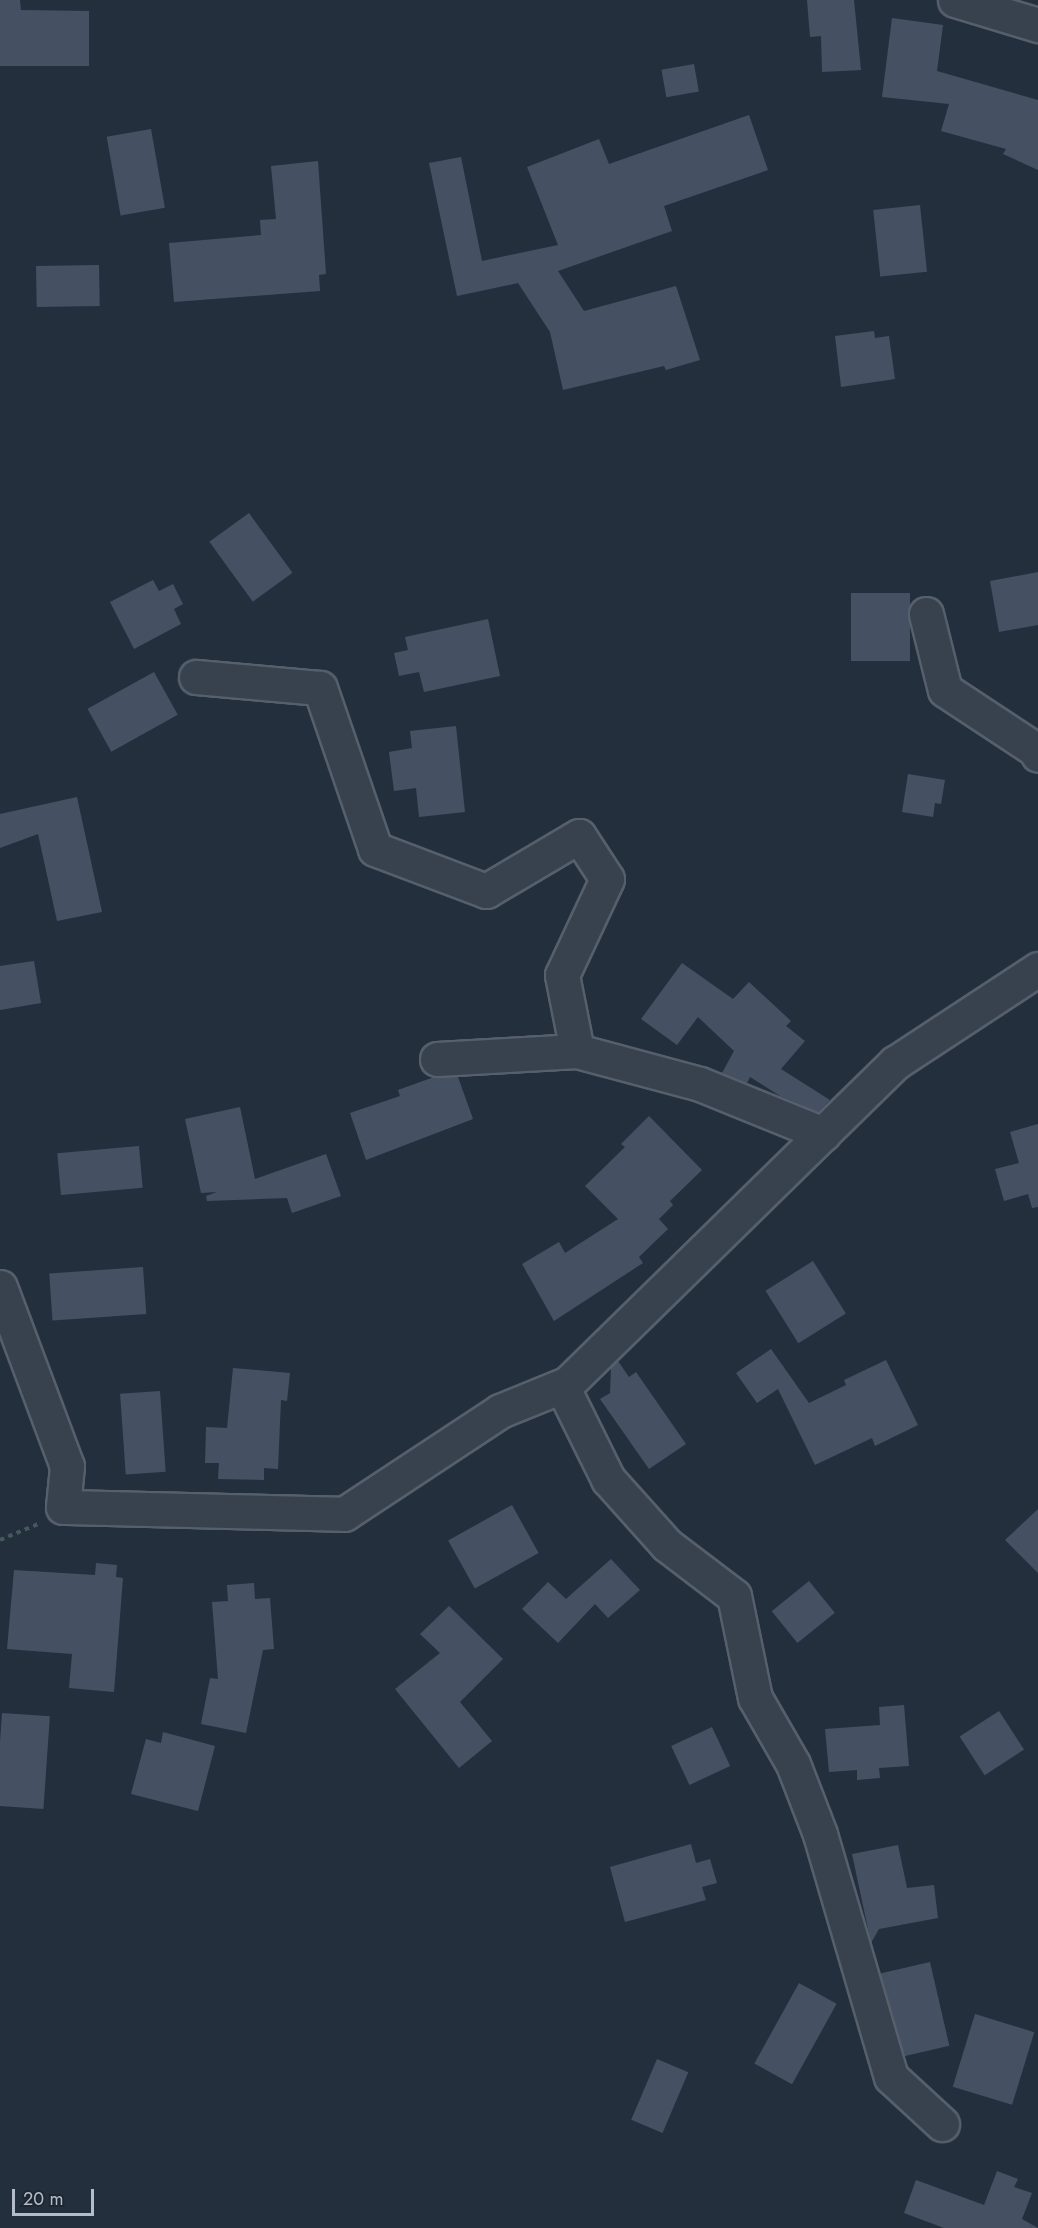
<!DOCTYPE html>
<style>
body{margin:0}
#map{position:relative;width:1038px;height:2228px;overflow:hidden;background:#242f3e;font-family:Jost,sans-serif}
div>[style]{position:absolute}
.building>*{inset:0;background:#455162;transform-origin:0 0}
.path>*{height:4px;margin-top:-2px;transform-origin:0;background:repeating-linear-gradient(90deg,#44595c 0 4.5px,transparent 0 9px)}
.roads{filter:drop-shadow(2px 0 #565f6c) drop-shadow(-2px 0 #565f6c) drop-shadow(0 2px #565f6c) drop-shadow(0 -2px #565f6c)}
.minor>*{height:33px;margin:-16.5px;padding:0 16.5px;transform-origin:16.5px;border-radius:16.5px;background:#38414e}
span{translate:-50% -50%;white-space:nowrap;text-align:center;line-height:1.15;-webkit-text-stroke:6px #1d2633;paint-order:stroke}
.scale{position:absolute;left:12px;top:2189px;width:82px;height:27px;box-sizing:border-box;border:3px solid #b4bcc9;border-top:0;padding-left:8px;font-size:18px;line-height:21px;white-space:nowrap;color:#b4bcc9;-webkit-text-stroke:4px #1d2633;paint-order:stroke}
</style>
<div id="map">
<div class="building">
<i style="clip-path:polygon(0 0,20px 0,21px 10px,89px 11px,89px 66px,0 66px)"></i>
<i style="clip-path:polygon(807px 0,854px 0,861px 70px,822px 72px,821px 36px,810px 37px)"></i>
<i style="clip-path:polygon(892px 18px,943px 25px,937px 71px,1038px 100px,1038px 170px,1003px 154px,1006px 149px,941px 131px,949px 104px,882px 97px)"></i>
<i style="left:694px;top:64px;width:28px;height:33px;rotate:80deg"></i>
<i style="clip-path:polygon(749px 115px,768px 170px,664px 206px,672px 231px,558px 271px,584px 311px,676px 286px,700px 360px,666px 370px,664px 366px,563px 390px,550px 332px,518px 283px,457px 296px,429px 163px,461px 157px,482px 261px,558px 245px,527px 167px,599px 139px,609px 164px)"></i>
<i style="left:151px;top:129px;width:80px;height:45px;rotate:80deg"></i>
<i style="clip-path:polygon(318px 161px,326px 274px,319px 275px,320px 291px,174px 302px,169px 243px,261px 235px,260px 220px,276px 219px,271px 166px)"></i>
<i style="left:920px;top:205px;width:67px;height:47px;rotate:84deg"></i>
<i style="left:99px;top:265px;width:41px;height:63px;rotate:89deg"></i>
<i style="clip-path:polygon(874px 331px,875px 338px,889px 336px,895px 379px,841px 387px,835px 336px)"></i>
<i style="left:249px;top:513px;width:74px;height:49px;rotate:54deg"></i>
<i style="clip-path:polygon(1038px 572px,1038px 625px,999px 632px,990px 581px)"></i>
<i style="clip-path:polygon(153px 580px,159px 591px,173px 584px,183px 604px,174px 609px,181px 624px,134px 649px,110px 602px)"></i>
<i style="left:910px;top:593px;width:68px;height:59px;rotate:90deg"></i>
<i style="clip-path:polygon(488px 619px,500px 676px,424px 692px,419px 672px,399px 676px,394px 653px,408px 650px,405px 637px)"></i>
<i style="left:154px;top:672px;width:49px;height:76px;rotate:61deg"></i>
<i style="clip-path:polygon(456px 726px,465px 812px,419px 817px,416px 788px,394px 791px,389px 752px,412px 748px,410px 731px)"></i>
<i style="clip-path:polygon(908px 774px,945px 780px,941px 804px,935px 803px,933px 817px,902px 812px)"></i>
<i style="clip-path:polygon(77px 797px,102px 912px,57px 921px,38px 834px,0 848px,0 814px)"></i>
<i style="clip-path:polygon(34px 961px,41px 1003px,0 1010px,0 966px)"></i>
<i style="clip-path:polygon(682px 963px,733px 999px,749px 982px,791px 1021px,786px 1026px,805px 1041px,781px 1069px,830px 1100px,818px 1112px,780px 1096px,750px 1077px,747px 1083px,722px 1073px,734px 1051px,698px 1017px,677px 1045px,641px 1019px)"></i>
<i style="clip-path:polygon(434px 1077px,458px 1077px,473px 1119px,366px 1160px,350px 1113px,400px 1096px,398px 1090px)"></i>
<i style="clip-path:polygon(240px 1107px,255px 1179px,326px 1154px,341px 1196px,292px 1213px,287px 1198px,207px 1201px,206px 1196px,217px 1192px,201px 1193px,185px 1119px)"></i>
<i style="clip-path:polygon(649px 1116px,702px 1170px,670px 1201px,673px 1205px,659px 1219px,668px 1229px,639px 1257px,643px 1263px,554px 1321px,522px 1264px,559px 1242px,565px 1253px,618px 1219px,585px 1186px,625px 1147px,621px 1144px)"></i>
<i style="clip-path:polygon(1038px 1124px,1038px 1207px,1032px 1208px,1028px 1194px,1004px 1201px,995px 1169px,1019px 1163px,1010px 1132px)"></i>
<i style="left:139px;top:1146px;width:42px;height:82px;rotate:85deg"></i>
<i style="left:813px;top:1261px;width:62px;height:56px;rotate:58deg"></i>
<i style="left:143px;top:1267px;width:47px;height:94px;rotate:86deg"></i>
<i style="clip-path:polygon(771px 1349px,809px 1403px,846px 1385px,844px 1380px,886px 1360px,918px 1425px,875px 1446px,872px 1438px,815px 1465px,778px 1389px,757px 1403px,736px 1373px)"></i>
<i style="clip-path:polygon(618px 1361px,629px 1377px,636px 1372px,686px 1444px,649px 1469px,600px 1399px,610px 1393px,611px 1367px)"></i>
<i style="clip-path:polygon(233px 1368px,290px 1373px,287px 1401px,281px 1400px,278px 1469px,264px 1468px,264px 1480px,218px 1479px,219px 1463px,205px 1463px,206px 1427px,227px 1428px)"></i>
<i style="left:160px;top:1391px;width:81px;height:40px;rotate:86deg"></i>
<i style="left:512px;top:1505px;width:55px;height:73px;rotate:61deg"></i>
<i style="clip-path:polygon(1038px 1509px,1038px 1573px,1005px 1540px)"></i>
<i style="clip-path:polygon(611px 1559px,640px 1590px,608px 1618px,595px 1604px,558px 1643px,522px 1609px,548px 1582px,566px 1599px)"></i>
<i style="clip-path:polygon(96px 1563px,117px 1565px,116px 1577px,123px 1578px,114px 1692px,69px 1688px,72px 1654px,7px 1649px,14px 1570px,95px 1575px)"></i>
<i style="left:809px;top:1581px;width:41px;height:48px;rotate:51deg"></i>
<i style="clip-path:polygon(254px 1583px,255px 1599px,270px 1598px,274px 1649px,263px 1650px,246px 1733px,201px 1724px,210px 1678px,218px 1679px,212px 1602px,228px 1601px,227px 1585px)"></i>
<i style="clip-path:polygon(449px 1606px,503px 1659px,460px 1702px,492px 1741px,459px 1768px,395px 1689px,440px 1653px,420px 1634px)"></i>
<i style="clip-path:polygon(904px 1705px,909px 1766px,879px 1768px,880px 1778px,857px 1780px,857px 1770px,829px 1772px,825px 1729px,880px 1725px,879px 1707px)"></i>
<i style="left:999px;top:1711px;width:46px;height:47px;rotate:57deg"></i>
<i style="left:2px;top:1713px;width:48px;height:93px;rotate:4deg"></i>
<i style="left:712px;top:1727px;width:43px;height:45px;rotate:65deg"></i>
<i style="clip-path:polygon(163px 1732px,215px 1746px,198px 1811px,131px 1794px,146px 1739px,161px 1743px)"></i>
<i style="clip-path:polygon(691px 1844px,696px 1863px,710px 1859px,717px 1883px,702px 1887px,706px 1900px,625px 1922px,610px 1867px)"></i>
<i style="clip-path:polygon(898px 1845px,907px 1888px,934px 1885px,938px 1918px,879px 1929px,871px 1943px,852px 1854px)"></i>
<i style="left:930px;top:1962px;width:86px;height:51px;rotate:77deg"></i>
<i style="left:799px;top:1983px;width:43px;height:92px;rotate:29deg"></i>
<i style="left:975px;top:2014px;width:62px;height:76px;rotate:17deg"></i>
<i style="left:657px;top:2059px;width:34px;height:66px;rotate:23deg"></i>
<i style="clip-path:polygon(997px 2171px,1018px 2179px,1014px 2187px,1032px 2193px,1022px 2219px,1038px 2228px,944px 2228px,904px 2213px,916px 2180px,984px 2205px)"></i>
</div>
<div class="path">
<i style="left:0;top:1540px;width:41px;rotate:-22.8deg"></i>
</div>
<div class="roads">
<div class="minor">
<i style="left:955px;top:0;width:87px;rotate:16.8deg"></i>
<i style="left:926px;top:614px;width:78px;rotate:76deg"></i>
<i style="left:945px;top:690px;width:109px;rotate:33.4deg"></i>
<i style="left:1036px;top:750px;width:5px;rotate:68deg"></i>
<i style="left:196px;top:677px;width:124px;rotate:5.1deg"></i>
<i style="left:320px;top:688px;width:170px;rotate:71.1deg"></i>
<i style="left:375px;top:849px;width:119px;rotate:20.7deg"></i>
<i style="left:486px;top:891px;width:108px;rotate:-30.6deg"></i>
<i style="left:579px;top:836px;width:51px;rotate:56.9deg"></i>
<i style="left:607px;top:879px;width:106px;rotate:115.1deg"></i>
<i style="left:562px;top:975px;width:77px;rotate:78.8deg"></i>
<i style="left:577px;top:1051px;width:127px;rotate:15deg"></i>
<i style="left:700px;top:1084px;width:133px;rotate:22.1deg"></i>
<i style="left:437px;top:1059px;width:140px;rotate:-3.3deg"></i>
<i style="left:0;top:1287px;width:191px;rotate:69.5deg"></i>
<i style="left:67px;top:1466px;width:41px;rotate:95.6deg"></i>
<i style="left:63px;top:1507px;width:281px;rotate:1.4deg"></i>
<i style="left:344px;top:1514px;width:187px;rotate:-33.4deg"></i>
<i style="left:500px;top:1411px;width:74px;rotate:-22.1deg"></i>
<i style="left:942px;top:2124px;width:69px;rotate:-137.3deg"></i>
<i style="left:891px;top:2077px;width:253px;rotate:-106.3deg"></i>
<i style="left:820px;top:1834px;width:75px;rotate:-111.1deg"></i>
<i style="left:793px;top:1764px;width:76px;rotate:-119.9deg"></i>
<i style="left:755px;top:1698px;width:104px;rotate:-101.6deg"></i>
<i style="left:734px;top:1596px;width:84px;rotate:-142.7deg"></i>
<i style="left:667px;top:1545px;width:89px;rotate:-131.8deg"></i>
<i style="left:608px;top:1479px;width:102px;rotate:-116.3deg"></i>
<i style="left:563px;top:1388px;width:465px;rotate:-44.4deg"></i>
<i style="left:895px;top:1063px;width:171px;rotate:-33.3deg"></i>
</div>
</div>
<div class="scale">20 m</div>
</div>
